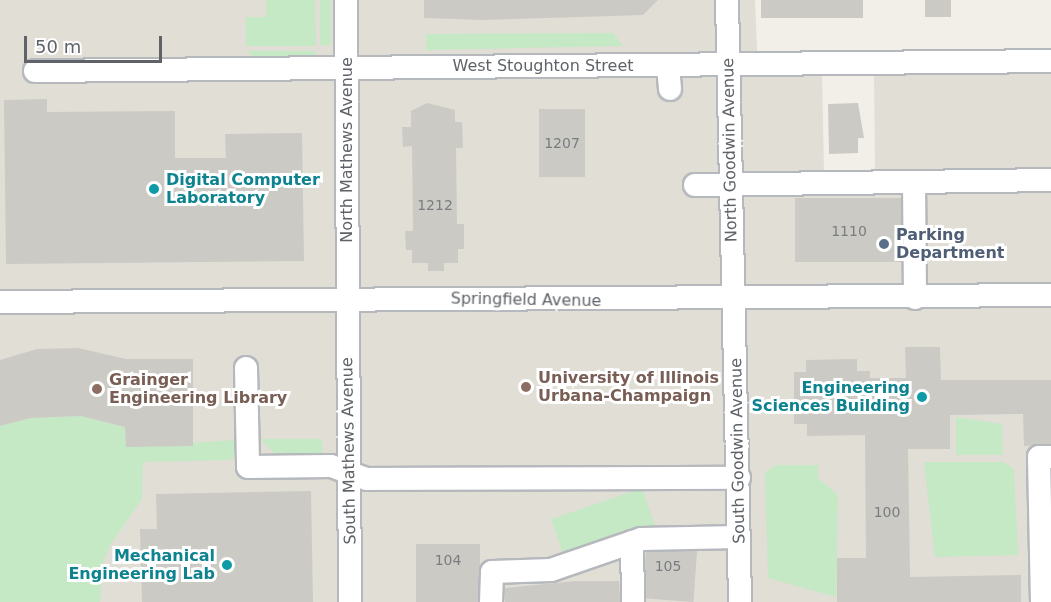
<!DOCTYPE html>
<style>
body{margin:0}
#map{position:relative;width:1051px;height:602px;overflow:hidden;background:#f1efe8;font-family:"DejaVu Sans",sans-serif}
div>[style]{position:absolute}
.education>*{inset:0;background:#e1ded6}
.green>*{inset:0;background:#c5e8c5;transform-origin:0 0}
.building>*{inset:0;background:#cccac5;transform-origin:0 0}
.roads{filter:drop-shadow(2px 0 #b5b8bc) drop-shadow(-2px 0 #b5b8bc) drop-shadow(0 2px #b5b8bc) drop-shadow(0 -2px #b5b8bc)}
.minor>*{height:22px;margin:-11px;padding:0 11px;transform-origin:11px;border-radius:11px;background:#fff}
.dots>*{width:16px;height:16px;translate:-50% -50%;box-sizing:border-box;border:3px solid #fff;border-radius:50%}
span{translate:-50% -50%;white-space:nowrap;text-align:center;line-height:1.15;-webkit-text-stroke:6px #fff;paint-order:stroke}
.number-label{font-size:14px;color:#7a7d7f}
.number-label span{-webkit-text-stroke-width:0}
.street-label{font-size:16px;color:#5f6368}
.culture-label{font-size:16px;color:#0d838f;font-weight:700}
.left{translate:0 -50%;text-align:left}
.right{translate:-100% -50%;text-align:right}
.service-label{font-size:16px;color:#4e5e75;font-weight:700}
.education-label{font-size:16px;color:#785e54;font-weight:700}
.scale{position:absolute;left:24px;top:36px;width:138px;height:27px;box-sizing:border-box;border:3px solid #5f6368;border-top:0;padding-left:8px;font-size:18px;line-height:21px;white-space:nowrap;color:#5f6368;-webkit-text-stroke:4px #fff;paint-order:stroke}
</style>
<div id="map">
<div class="education">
<i style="clip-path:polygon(0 0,755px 0,758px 74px,822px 74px,824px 172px,875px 172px,874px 74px,1051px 72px,1051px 602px,0 602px)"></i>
</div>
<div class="green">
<i style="clip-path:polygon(266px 0,315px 0,316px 46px,246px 46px,246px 17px,266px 17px)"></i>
<i style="left:320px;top:0;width:11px;height:45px"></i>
<i style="clip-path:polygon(613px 33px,623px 46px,426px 50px,426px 34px)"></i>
<i style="clip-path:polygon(246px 51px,315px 51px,316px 57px,257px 59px)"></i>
<i style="clip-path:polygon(81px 416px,125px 427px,126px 447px,236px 440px,236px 455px,230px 460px,143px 462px,142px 499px,109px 547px,103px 563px,100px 602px,0 602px,0 426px,30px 418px)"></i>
<i style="clip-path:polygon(956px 417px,1002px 424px,1003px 455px,956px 455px)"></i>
<i style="clip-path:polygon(261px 439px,322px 439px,322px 455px,277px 456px)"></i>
<i style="clip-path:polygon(924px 462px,1003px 462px,1014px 469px,1018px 555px,935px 557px)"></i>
<i style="clip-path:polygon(776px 465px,818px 465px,818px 478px,838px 495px,836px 597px,768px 578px,765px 472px)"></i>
<i style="left:642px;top:488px;width:39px;height:96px;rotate:71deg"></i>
</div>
<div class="building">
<i style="clip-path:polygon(424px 0,658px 0,643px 15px,482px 20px,424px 18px)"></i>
<i style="left:761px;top:0;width:102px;height:18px"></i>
<i style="left:925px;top:0;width:26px;height:17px"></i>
<i style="clip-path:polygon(47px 99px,47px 112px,175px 111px,175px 158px,226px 158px,225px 134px,302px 133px,304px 261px,6px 264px,4px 100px)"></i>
<i style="clip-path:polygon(427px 103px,455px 110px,455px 122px,462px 122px,463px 148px,456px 148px,457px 224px,464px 224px,464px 249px,458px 249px,458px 263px,444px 263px,444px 271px,428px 271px,428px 263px,412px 263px,412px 250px,406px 250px,405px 231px,413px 231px,412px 146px,403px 147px,402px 127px,411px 127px,411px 111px)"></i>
<i style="clip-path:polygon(858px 103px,864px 138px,858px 138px,858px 153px,829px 154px,828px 104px)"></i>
<i style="left:585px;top:109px;width:68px;height:46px;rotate:90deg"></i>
<i style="left:901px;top:198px;width:64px;height:106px;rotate:90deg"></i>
<i style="clip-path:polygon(905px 347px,940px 347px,941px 380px,1051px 380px,1051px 444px,1024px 446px,1023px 414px,950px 415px,950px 449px,908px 449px,910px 577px,1021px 575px,1021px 602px,837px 602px,837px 558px,866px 558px,865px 435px,807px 436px,807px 424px,794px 424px,794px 372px,806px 372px,806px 360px,857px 359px,857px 371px,870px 371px,870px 378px,906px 378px)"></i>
<i style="clip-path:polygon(78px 348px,126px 359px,193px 359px,193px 446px,126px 447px,125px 427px,81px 416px,30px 418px,0 426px,0 360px,37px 349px)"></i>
<i style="clip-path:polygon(311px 491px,313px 602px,142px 602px,140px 529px,157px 529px,156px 494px)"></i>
<i style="left:416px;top:544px;width:64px;height:58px"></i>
<i style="left:697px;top:551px;width:51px;height:51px;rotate:94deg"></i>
<i style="clip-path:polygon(575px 581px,619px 581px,620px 602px,505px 602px,505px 588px)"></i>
</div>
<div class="roads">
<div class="minor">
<i style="left:346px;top:0;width:602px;rotate:89.62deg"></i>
<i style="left:727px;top:0;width:602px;rotate:88.76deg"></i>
<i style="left:668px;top:66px;width:23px;rotate:85deg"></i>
<i style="left:35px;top:71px;width:1016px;rotate:-0.56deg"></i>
<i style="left:914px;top:182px;width:116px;rotate:89.5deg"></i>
<i style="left:695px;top:185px;width:356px;rotate:-0.8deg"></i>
<i style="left:0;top:302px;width:1051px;rotate:-0.38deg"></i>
<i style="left:246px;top:368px;width:99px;rotate:88.8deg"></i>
<i style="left:248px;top:467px;width:83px;rotate:-0.7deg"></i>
<i style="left:331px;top:466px;width:38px;rotate:20deg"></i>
<i style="left:367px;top:479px;width:372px;rotate:-0.2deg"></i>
<i style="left:632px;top:542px;width:60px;rotate:89deg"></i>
<i style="left:491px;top:602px;width:30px;rotate:-88deg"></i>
<i style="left:492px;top:572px;width:59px;rotate:-1.9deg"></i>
<i style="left:551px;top:570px;width:95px;rotate:-19deg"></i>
<i style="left:641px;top:539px;width:98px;rotate:-1.2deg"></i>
<i style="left:1042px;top:602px;width:145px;rotate:-91.2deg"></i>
<i style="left:1039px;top:457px;width:12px"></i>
</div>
</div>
<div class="dots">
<i style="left:154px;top:189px;background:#0f9aa8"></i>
<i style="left:884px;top:244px;background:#5c6f8a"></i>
<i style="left:526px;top:387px;background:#8d6e63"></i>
<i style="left:97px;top:389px;background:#8d6e63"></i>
<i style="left:922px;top:397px;background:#0f9aa8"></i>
<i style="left:227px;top:565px;background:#0f9aa8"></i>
</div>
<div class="number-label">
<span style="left:562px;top:143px">1207</span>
<span style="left:435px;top:205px">1212</span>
<span style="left:849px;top:231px">1110</span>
<span style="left:887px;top:512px">100</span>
<span style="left:448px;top:560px">104</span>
<span style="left:668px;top:566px">105</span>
</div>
<div class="street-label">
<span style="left:543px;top:66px">West Stoughton Street</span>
<span style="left:347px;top:150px;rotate:-90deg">North Mathews Avenue</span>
<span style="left:730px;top:150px;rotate:-91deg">North Goodwin Avenue</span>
<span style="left:526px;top:300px;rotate:1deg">Springfield Avenue</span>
<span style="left:349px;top:451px;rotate:-91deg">South Mathews Avenue</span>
<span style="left:738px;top:451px;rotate:-91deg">South Goodwin Avenue</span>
</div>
<div class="culture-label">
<span class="left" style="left:166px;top:189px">Digital Computer<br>Laboratory</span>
<span class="right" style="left:910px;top:397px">Engineering<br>Sciences Building</span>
<span class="right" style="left:215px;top:565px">Mechanical<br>Engineering Lab</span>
</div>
<div class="service-label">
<span class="left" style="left:896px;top:244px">Parking<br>Department</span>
</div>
<div class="education-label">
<span class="left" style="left:538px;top:387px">University of Illinois<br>Urbana-Champaign</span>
<span class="left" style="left:109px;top:389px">Grainger<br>Engineering Library</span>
</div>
<div class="scale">50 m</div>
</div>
